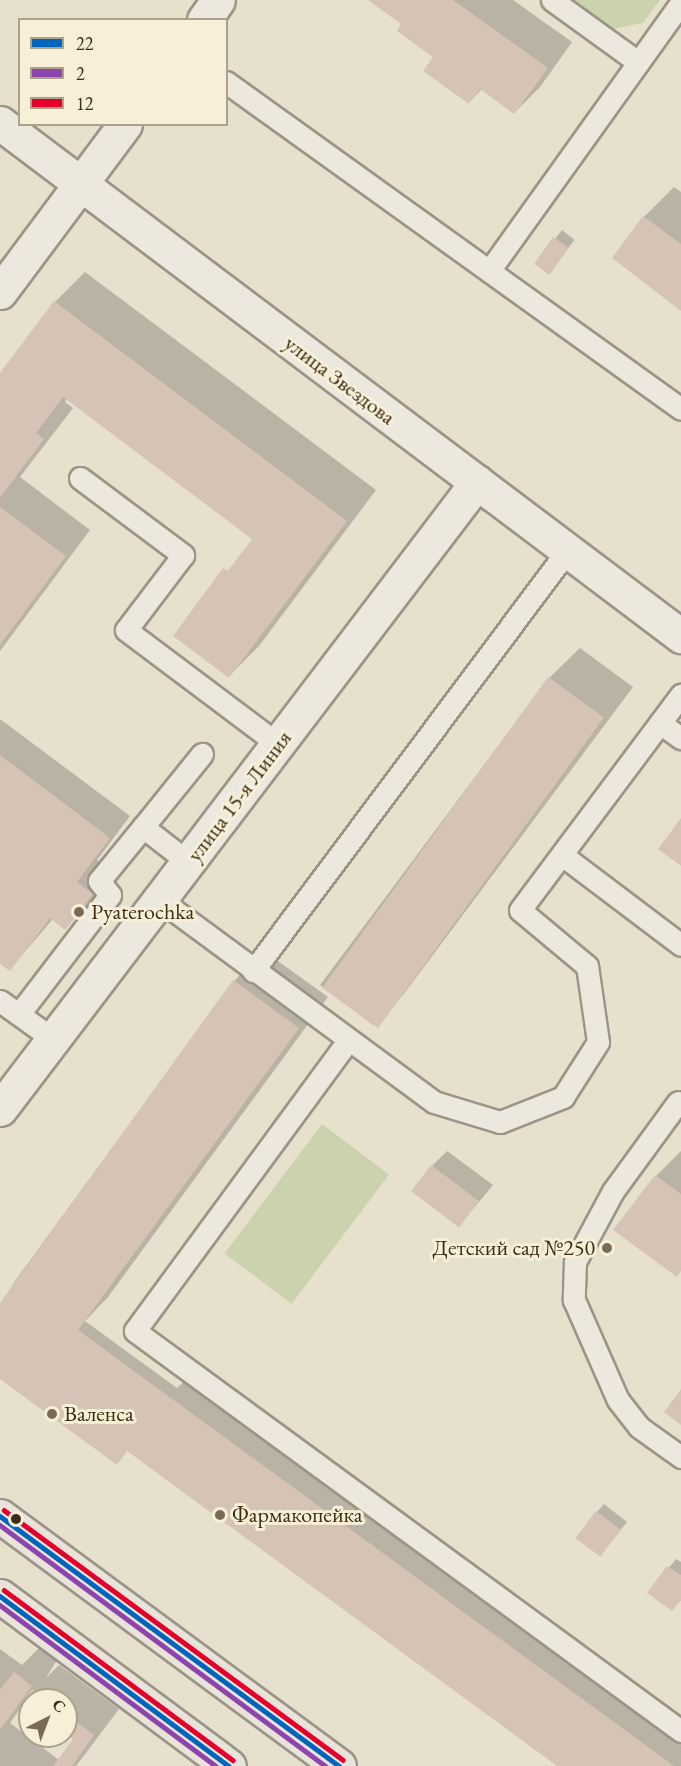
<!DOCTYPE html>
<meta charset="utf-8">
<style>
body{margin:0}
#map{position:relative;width:681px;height:1766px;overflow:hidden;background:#e7e0cd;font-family:"EB Garamond",serif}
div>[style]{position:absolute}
.green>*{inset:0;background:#cdd2ae;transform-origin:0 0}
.shadow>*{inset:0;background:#0003;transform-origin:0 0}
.building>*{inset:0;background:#d5c4b6;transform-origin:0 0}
.roads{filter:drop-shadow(2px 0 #9b9587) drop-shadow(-2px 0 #9b9587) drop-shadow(0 2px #9b9587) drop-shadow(0 -2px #9b9587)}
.lane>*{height:21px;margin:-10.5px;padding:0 10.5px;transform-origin:10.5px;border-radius:10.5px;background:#ece8de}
.street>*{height:33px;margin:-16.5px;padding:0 16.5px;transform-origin:16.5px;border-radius:16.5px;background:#ece8de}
.primary>*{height:33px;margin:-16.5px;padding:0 16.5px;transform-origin:16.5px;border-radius:16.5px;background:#e9e4d9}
.bus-1>*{height:4.5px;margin:-2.25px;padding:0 2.25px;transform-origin:2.25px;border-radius:2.25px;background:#0065bd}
.bus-2>*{height:4.5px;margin:-2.25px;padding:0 2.25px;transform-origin:2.25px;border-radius:2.25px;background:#8e44ad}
.bus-3>*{height:4.5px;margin:-2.25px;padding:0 2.25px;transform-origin:2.25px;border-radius:2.25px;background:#e4002b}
.dots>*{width:16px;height:16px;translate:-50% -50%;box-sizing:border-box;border:3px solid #f7efd7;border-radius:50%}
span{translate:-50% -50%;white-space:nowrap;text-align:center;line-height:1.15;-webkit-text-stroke:6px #f7efd7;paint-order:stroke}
.street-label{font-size:22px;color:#3c2b15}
.poi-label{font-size:22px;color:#3c2b15}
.left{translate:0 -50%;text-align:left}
.right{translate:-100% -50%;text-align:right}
.legend{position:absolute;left:18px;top:18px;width:210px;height:108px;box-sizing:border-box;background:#f7efd7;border:2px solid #aca189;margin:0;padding:8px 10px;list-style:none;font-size:18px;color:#3c2b15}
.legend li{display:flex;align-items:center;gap:12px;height:30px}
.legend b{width:30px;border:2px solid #aca189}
.north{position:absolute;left:18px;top:1688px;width:60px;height:60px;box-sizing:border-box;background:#f7efd7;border:2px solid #aca189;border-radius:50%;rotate:42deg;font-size:16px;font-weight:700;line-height:24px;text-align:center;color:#3c2b15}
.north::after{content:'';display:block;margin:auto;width:21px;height:27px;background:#786a55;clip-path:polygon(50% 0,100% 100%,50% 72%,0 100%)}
</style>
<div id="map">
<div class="green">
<i style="clip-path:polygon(571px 0,660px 0,643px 23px,611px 29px)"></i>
<i style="left:322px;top:1124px;width:84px;height:162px;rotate:37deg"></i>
</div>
<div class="shadow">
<i style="clip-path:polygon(370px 0,513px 0,572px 42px,540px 87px,514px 113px,482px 89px,469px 102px,435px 56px,403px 24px)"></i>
<i style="clip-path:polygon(674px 187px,681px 192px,681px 309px,644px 217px)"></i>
<i style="left:562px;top:230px;width:16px;height:43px;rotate:38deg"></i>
<i style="clip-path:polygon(85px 272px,376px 490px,259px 646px,229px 676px,175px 635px,254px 539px,67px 399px,65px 402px,73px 408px,20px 477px,90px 530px,0 651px,0 375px,55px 302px)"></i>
<i style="clip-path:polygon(580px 648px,633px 687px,403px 995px,373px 1025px,320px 985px,549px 678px)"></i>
<i style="clip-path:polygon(0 719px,130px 816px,97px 860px,113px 872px,86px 907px,65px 928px,53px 919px,10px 969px,0 962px)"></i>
<i style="clip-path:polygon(264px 951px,328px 997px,108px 1297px,85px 1321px,177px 1388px,202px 1364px,681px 1715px,681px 1766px,559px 1766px,128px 1450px,117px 1463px,0 1377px,0 1306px,15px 1281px,234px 981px)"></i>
<i style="clip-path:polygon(447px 1151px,493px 1185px,459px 1226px,432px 1166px)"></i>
<i style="clip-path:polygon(681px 1151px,681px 1271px,616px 1230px,656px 1176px)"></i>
<i style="clip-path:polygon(604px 1504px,627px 1522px,600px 1555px,597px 1512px)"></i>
<i style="clip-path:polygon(676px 1559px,681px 1562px,681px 1600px,672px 1609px,649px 1593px)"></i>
<i style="clip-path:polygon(evenodd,40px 1647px,57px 1660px,46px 1678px,59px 1665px,119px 1709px,76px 1766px,0 1766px,0 1649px,22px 1665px,40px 1647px,30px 1700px,66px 1700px,66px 1732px,75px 1739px,59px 1760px,10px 1723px,25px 1702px,30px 1705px,30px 1700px)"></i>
</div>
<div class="building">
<i style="clip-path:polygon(368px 0,453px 0,548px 68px,514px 114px,480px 89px,469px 104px,423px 71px,433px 57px,397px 31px,401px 24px)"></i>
<i style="clip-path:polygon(643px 216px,681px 244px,681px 311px,612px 258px)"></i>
<i style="left:553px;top:237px;width:19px;height:33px;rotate:35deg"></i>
<i style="clip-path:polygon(54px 301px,347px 521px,229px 678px,173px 636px,223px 568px,228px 571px,252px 539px,63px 397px,36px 433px,44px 439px,0 498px,0 373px)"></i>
<i style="clip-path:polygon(0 507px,66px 556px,0 645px)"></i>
<i style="left:548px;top:677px;width:69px;height:384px;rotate:36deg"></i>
<i style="clip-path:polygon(0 755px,110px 838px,77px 882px,93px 894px,65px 930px,50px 918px,10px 971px,0 964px)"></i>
<i style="clip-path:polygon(681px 818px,681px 866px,658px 849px)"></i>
<i style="clip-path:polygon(233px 980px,299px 1028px,78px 1330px,674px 1766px,557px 1766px,127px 1451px,117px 1465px,0 1379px,0 1303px)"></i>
<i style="left:431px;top:1165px;width:60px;height:33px;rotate:37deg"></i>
<i style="clip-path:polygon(655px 1175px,681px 1194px,681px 1271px,677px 1277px,613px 1230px)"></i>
<i style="clip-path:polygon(681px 1389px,681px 1425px,664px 1412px)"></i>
<i style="left:596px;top:1511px;width:31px;height:34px;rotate:37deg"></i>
<i style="clip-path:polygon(667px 1566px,681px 1575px,681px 1600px,672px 1611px,647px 1593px)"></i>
<i style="clip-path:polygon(14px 1672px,32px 1686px,0 1730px,0 1690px)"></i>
<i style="clip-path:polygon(32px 1689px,47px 1700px,30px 1700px,30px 1707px,23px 1702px)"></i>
<i style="clip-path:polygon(66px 1714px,94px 1735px,72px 1766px,53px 1766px,73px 1739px,66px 1734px)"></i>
</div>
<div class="roads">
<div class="lane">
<i style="left:552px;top:0;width:106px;rotate:35.8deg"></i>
<i style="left:226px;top:82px;width:560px;rotate:35.7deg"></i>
<i style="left:489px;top:271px;width:330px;rotate:-54.4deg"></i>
<i style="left:80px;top:478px;width:129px;rotate:36.8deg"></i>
<i style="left:183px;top:555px;width:94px;rotate:127.2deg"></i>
<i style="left:126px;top:630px;width:190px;rotate:36.9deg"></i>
<i style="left:660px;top:723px;width:26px;rotate:36deg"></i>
<i style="left:562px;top:855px;width:149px;rotate:37.1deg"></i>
<i style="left:188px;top:862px;width:57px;rotate:-142.1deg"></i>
<i style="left:143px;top:827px;width:94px;rotate:-51.1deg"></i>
<i style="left:160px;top:900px;width:340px;rotate:36.4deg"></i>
<i style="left:434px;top:1102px;width:69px;rotate:16.9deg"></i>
<i style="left:500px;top:1122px;width:68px;rotate:-21.6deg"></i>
<i style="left:563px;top:1097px;width:65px;rotate:-57.5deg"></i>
<i style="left:598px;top:1042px;width:77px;rotate:-98.2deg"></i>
<i style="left:587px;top:966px;width:87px;rotate:-140.1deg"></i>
<i style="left:520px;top:910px;width:269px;rotate:-53.2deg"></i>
<i style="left:253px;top:971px;width:524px;rotate:-53.22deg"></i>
<i style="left:0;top:1001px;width:65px;rotate:35.6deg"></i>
<i style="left:19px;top:1014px;width:150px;rotate:-52.6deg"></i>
<i style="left:110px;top:895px;width:18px;rotate:-128deg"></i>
<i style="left:99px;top:881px;width:70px;rotate:-50.8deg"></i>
<i style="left:347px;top:1042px;width:358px;rotate:126.3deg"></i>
<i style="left:135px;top:1331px;width:677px;rotate:36.23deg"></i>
<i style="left:678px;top:1102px;width:110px;rotate:126.1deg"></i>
<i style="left:613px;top:1191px;width:81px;rotate:118.2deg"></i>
<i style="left:575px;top:1262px;width:38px;rotate:92deg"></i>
<i style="left:574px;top:1300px;width:109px;rotate:66.3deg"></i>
<i style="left:618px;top:1400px;width:34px;rotate:52deg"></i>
<i style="left:639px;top:1427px;width:52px;rotate:35.5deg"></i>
</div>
<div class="street">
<i style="left:204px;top:20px;width:24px;rotate:-55deg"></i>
<i style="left:0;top:123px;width:853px;rotate:36.99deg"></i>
<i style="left:0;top:292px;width:209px;rotate:-53.3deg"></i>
<i style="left:0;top:1109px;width:788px;rotate:-52.74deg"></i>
</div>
<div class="primary">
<i style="left:0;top:1516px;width:421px;rotate:36.4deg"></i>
<i style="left:0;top:1596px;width:285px;rotate:36.6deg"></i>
</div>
</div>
<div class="bus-1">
<i style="left:0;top:1516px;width:421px;rotate:36.4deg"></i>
<i style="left:0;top:1596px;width:285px;rotate:36.6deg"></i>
</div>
<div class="bus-2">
<i style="left:0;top:1525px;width:405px;rotate:36.5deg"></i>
<i style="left:0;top:1605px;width:269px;rotate:36.7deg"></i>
</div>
<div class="bus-3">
<i style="left:4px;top:1510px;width:421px;rotate:36.4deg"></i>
<i style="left:4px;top:1590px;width:285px;rotate:36.6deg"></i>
</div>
<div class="dots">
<i style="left:79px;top:912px;background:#786a55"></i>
<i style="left:607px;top:1248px;background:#786a55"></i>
<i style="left:52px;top:1414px;background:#786a55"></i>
<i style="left:220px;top:1515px;background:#786a55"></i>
<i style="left:16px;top:1519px;background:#3c2b15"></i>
</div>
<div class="street-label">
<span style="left:340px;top:380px;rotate:37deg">улица Звездова</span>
<span style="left:239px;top:796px;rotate:-53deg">улица 15-я Линия</span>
</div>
<div class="poi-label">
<span class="left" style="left:91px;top:912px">Pyaterochka</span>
<span class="right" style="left:595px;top:1248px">Детский сад №250</span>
<span class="left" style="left:64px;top:1414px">Валенса</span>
<span class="left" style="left:232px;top:1515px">Фармакопейка</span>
</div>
<ul class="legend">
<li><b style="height:8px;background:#0065bd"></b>22</li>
<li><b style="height:8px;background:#8e44ad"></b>2</li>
<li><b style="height:8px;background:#e4002b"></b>12</li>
</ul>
<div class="north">С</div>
</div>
